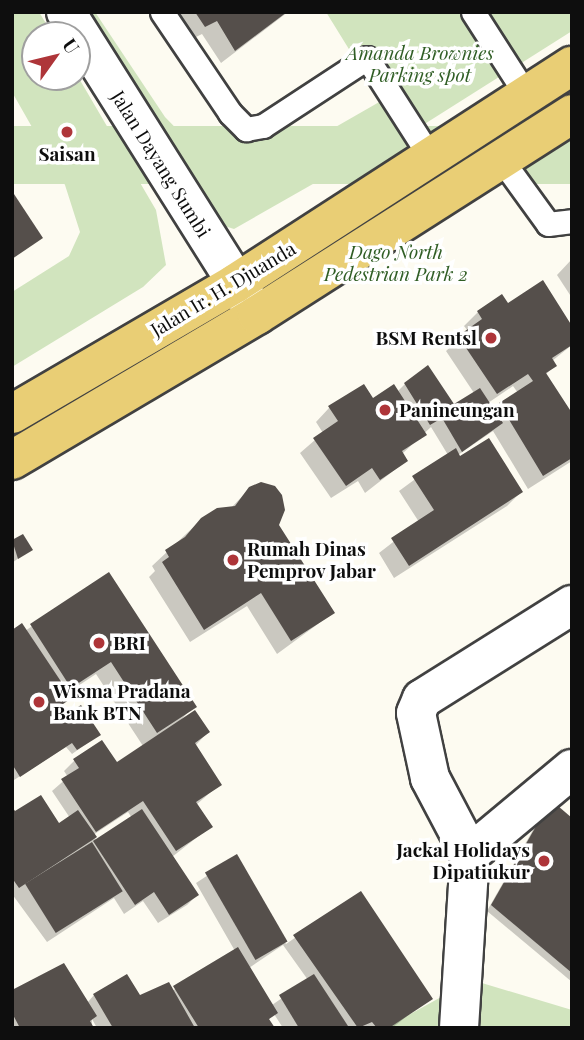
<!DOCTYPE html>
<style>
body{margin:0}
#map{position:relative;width:584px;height:1040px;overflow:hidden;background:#fdfbf1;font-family:"Playfair Display",serif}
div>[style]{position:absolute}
.green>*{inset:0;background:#d1e4be;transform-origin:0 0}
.shadow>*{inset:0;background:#0003}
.building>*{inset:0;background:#554f4b;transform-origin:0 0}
.roads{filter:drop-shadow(2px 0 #414141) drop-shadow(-2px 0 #414141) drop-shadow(0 2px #414141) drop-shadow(0 -2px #414141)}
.service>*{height:23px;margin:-11.5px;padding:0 11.5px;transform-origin:11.5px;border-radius:11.5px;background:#fff}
.minor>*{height:38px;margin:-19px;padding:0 19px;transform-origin:19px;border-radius:19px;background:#fff}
.tertiary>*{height:38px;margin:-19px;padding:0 19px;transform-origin:19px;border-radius:19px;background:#fff}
.primary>*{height:38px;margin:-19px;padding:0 19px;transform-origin:19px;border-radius:19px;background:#e9ce75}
.dots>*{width:19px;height:19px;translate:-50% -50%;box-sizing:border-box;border:4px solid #fff;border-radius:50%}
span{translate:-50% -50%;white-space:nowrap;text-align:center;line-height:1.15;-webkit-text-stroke:7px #fff;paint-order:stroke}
.park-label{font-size:19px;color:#305e25;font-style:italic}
.poi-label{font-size:19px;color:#0e0e0e;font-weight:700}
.right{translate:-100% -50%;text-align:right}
.left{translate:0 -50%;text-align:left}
.street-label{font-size:19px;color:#0e0e0e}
.frame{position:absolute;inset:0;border:14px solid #0e0e0e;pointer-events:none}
.north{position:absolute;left:21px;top:21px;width:70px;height:70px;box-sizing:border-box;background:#fff;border:2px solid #9f9f9f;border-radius:50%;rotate:56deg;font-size:19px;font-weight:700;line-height:28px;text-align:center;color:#0e0e0e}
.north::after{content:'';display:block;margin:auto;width:24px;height:32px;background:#ae3539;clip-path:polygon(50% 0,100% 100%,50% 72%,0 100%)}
</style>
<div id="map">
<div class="green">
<i style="clip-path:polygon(12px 12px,39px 12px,53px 35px,35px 35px,35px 77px,77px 75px,156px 210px,166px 265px,143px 287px,12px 367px,12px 292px,69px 256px,80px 232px,65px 185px,12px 92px)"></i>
<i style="clip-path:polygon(53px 12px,95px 12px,165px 117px,204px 157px,234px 176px,250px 176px,381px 101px,326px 12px,572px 12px,572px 31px,404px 137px,387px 112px,399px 135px,234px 229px,206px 220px)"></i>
<i style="left:572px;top:126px;width:58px;height:657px;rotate:90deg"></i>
<i style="clip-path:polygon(472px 980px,572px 1010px,572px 1028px,385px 1028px)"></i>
</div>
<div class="shadow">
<i style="clip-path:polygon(173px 12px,288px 12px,221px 63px,202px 34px,190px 40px)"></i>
<i style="clip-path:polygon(572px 259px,572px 298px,557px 275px)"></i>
<i style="clip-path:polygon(evenodd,508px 305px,572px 329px,572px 345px,552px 361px,555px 366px,545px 375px,572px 417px,572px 461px,528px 489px,493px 431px,458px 455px,521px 492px,507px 506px,394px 578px,379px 553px,419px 522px,399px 491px,448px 455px,431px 427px,402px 454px,406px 461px,365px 493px,358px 481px,331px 498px,300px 453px,323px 433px,316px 422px,329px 408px,373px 401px,397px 392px,405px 384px,454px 406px,474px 393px,446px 351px,468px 331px,464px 326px,478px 312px,508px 305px,513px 386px,518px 393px,493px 411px,488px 403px,513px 386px)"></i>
<i style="clip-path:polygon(250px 488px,333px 613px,277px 654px,247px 606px,190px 642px,149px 577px,155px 571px,152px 566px,202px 519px,231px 508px)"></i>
<i style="clip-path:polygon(23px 536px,31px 549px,12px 563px,12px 542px)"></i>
<i style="clip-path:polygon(evenodd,108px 574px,194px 706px,181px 720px,208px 732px,195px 746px,220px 784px,196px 805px,210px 827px,172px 857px,197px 895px,187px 905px,158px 923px,143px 901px,124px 914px,114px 898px,47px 942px,12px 894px,12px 810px,59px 825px,70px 818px,52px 791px,68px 777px,64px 771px,74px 761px,102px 742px,117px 765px,143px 746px,96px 674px,66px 694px,69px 698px,53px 711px,60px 722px,99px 735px,72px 754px,66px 747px,14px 780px,12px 632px,25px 631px,108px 574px,128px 812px,132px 818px,97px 841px,93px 835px,128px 812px)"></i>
<i style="clip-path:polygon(546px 807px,572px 820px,572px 982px,487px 911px)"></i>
<i style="clip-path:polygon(evenodd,237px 856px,286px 944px,360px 893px,430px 998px,392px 1028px,283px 1028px,274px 1014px,268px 1020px,273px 1028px,97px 1028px,92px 1019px,92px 1028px,12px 1028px,12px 992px,87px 1003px,94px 995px,139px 997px,172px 991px,235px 951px,196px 883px,237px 856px,283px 945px,308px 980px,272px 1005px,249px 968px,283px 945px)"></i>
</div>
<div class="building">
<i style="clip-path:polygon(195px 12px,287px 12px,235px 51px,217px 21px,205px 27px)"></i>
<i style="clip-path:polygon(12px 191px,43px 238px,12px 259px)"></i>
<i style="clip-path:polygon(543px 280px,572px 326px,572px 345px,552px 358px,557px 366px,546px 373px,572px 413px,572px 458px,543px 476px,499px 403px,533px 381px,528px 374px,497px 394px,458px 336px,482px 319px,477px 311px,502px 294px,508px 303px)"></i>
<i style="clip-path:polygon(428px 365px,454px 404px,480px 388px,503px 423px,462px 452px,442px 418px,430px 425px,404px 383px)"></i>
<i style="clip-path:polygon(364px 384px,373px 398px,394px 384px,427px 435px,402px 451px,408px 461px,380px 480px,372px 468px,346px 486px,313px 438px,338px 421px,328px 406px)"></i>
<i style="clip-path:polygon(489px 438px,523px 492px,409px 566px,391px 538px,434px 510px,412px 476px,456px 448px,460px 456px)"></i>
<i style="clip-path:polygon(261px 482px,275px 486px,282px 495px,285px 510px,279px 525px,335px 613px,291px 641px,261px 593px,204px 630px,162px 562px,169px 557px,165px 550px,185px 537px,201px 518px,217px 508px,235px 506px,249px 487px)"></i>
<i style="clip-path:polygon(23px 534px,33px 550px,18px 559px,12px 540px)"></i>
<i style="clip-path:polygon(109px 572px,197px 707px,157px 733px,111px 662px,71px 688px,30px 624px)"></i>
<i style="clip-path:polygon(22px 623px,72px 698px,54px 710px,60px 719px,81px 705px,101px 735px,77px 750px,72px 743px,20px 777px,12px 764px,12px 630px)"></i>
<i style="clip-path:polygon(195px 710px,210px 732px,195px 743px,222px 785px,196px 802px,213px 827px,176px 851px,143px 801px,96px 832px,61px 779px,79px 768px,73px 759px,102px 740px,117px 762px)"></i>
<i style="clip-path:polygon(41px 795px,59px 823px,78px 810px,97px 837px,19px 888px,12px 878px,12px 807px,15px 811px)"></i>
<i style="clip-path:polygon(551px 800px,572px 818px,572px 973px,491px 905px)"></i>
<i style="clip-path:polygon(142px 809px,199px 895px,169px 915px,154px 892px,135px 905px,93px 841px)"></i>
<i style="left:92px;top:842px;width:58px;height:79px;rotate:58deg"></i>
<i style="left:237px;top:854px;width:101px;height:37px;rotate:60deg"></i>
<i style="clip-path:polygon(361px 891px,433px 999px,389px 1028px,377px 1028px,372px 1022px,358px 1028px,293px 935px)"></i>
<i style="clip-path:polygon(238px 947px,278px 1013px,269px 1019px,275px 1028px,199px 1028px,173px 986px)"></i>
<i style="clip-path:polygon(64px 963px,97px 1016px,90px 1021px,94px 1028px,20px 1028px,12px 1013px,12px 990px)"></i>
<i style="clip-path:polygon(127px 974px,140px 995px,169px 982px,195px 1028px,113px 1028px,93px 994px)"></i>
<i style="clip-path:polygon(314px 974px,348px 1026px,299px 1028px,279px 995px)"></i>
</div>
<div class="roads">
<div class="service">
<i style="left:162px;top:12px;width:122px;rotate:56deg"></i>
<i style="left:230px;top:113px;width:23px;rotate:45deg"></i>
<i style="left:246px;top:129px;width:17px;rotate:-10deg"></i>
<i style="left:263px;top:126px;width:124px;rotate:-33.2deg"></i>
<i style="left:367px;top:58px;width:119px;rotate:57.4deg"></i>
<i style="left:473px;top:12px;width:100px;rotate:57.3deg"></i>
<i style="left:501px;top:159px;width:80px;rotate:54.1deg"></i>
<i style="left:548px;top:224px;width:24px;rotate:-7deg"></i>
</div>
<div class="minor">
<i style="left:470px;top:854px;width:133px;rotate:-39.8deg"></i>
<i style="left:459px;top:1028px;width:174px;rotate:-86.4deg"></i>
<i style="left:470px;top:854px;width:86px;rotate:-117.8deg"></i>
<i style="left:430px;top:778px;width:66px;rotate:-102.2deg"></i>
<i style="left:416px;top:713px;width:15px;rotate:-67deg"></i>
<i style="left:422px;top:699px;width:177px;rotate:-32.1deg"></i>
</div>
<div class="tertiary">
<i style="left:66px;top:12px;width:353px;rotate:57.8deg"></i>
</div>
<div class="primary">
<i style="left:12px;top:414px;width:259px;rotate:-30.3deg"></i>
<i style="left:236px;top:283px;width:400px;rotate:-32.9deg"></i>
<i style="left:12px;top:460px;width:285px;rotate:-30.6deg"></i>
<i style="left:257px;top:315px;width:374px;rotate:-32.5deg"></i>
</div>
</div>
<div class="dots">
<i style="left:67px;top:132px;background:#ae3539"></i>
<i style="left:491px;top:338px;background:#ae3539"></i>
<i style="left:385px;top:410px;background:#ae3539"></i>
<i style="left:233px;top:560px;background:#ae3539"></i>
<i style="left:99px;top:643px;background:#ae3539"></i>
<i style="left:39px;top:702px;background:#ae3539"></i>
<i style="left:544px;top:861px;background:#ae3539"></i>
</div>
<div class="park-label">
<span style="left:420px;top:64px">Amanda Brownies<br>Parking spot</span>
<span style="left:396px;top:263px">Dago North<br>Pedestrian Park 2</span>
</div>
<div class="poi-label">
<span style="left:67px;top:154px">Saisan</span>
<span class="right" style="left:477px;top:338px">BSM Rentsl</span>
<span class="left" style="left:399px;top:410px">Panineungan</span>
<span class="left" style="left:247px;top:560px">Rumah Dinas<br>Pemprov Jabar</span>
<span class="left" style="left:113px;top:643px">BRI</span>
<span class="left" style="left:53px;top:702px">Wisma Pradana<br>Bank BTN</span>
<span class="right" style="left:530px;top:861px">Jackal Holidays<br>Dipatiukur</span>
</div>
<div class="street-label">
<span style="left:161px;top:164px;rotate:58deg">Jalan Dayang Sumbi</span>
<span style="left:223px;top:289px;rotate:-31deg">Jalan Ir. H. Djuanda</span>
</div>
<div class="frame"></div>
<div class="north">U</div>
</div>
